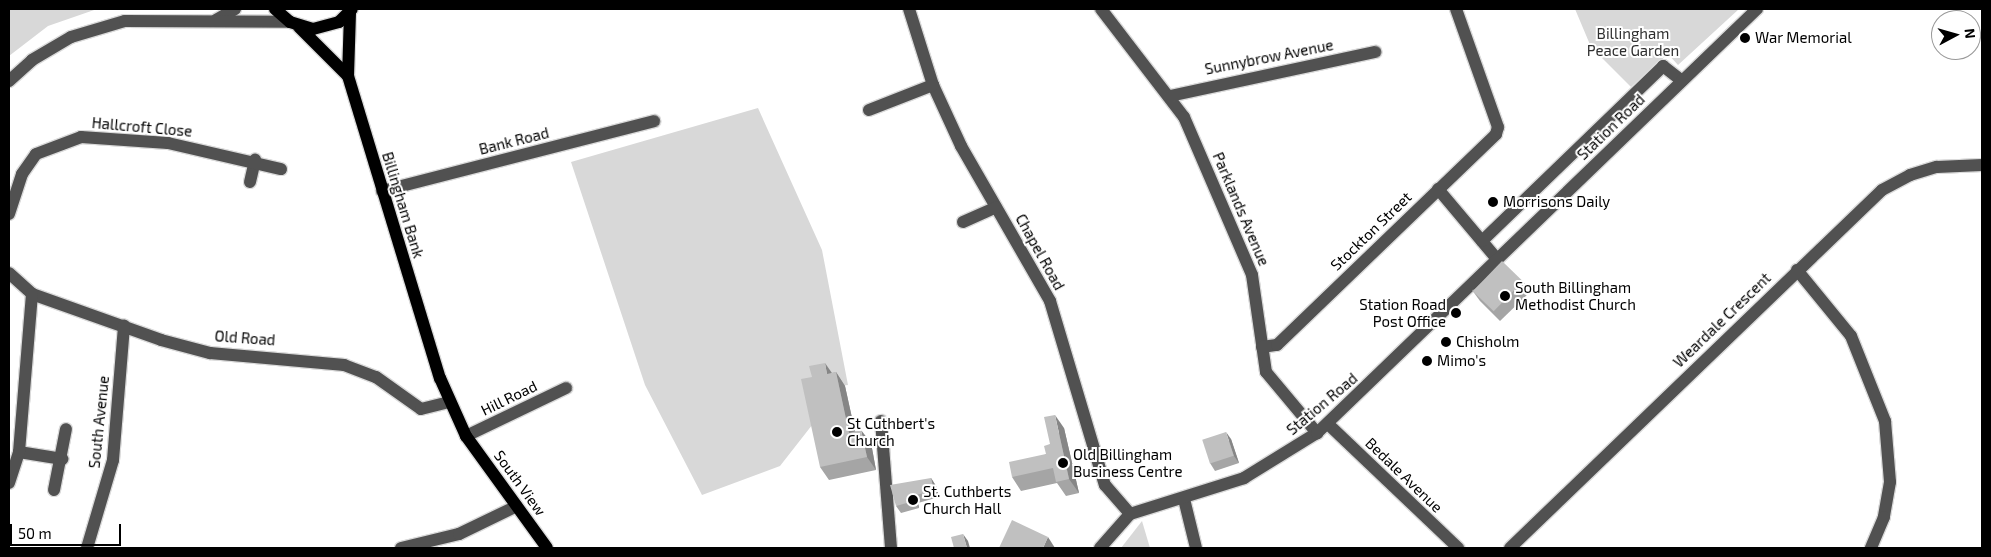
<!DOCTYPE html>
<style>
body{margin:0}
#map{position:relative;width:1991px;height:557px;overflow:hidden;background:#fff;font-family:"Exo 2",sans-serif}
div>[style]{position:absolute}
.green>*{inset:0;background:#d8d8d8}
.roads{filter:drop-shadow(1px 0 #dbdbdb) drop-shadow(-1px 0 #dbdbdb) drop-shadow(0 1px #dbdbdb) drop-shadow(0 -1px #dbdbdb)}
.minor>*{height:12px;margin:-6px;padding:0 6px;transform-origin:6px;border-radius:6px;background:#515151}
.major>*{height:12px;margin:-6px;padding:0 6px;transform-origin:6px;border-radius:6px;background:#000}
.wall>*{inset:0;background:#a5a5a5}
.shaded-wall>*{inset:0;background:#868686}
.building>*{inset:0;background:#c0c0c0;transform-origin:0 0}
.dots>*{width:14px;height:14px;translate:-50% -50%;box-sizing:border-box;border:2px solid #fff;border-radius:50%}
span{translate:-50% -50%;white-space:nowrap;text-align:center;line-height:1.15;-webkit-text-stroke:4px #fff;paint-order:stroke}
.park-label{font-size:15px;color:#2f2f2f}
.poi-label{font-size:15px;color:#000}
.left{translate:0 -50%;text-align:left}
.right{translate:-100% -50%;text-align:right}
.street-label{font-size:15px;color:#000}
.frame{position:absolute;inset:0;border:10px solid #000;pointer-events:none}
.north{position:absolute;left:1931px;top:10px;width:50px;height:50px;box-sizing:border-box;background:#fff;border:1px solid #999;border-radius:50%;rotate:84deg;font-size:14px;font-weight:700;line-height:20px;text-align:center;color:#000}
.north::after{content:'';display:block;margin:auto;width:18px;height:22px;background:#000;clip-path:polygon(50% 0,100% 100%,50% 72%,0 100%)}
.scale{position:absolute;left:10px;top:524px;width:111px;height:22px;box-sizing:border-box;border:2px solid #000;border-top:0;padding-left:6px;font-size:15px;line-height:18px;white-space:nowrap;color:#000;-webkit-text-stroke:4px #fff;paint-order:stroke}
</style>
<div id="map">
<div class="green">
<i style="clip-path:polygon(9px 9px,97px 9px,48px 26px,9px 56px)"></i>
<i style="clip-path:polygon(1575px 9px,1739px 9px,1678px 65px,1668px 54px,1631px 87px,1591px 47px)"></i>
<i style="clip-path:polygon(758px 108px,822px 250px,848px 385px,810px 390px,816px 420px,780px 466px,702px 495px,645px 385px,571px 162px)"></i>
<i style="clip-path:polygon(1142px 521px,1150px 548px,1121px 548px)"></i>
</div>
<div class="roads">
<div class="minor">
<i style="left:909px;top:9px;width:80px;rotate:72.5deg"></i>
<i style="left:933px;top:85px;width:67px;rotate:65.3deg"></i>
<i style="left:961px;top:146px;width:179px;rotate:60.1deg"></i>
<i style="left:1050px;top:301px;width:192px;rotate:73.4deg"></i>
<i style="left:1105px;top:485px;width:38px;rotate:49deg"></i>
<i style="left:1101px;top:9px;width:136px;rotate:52.5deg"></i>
<i style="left:1184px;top:117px;width:172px;rotate:66.7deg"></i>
<i style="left:1252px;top:275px;width:98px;rotate:81.8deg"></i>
<i style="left:1266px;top:372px;width:80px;rotate:50.1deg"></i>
<i style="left:216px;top:20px;width:22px;rotate:-30deg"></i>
<i style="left:9px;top:81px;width:31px;rotate:-42deg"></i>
<i style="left:32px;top:60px;width:45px;rotate:-30.5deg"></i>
<i style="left:71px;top:37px;width:56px;rotate:-16.5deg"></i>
<i style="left:125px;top:21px;width:165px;rotate:0.3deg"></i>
<i style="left:1170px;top:96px;width:210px;rotate:-12.1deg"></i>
<i style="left:869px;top:110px;width:69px;rotate:-21.3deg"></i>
<i style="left:250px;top:182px;width:23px;rotate:-77deg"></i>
<i style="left:1438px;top:189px;width:92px;rotate:49.9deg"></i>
<i style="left:382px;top:191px;width:281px;rotate:-14.4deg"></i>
<i style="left:9px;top:214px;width:42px;rotate:-72deg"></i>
<i style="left:22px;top:174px;width:24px;rotate:-55deg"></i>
<i style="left:36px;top:154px;width:48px;rotate:-20.7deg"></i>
<i style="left:81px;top:137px;width:87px;rotate:3.9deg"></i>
<i style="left:168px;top:143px;width:116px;rotate:13deg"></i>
<i style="left:963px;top:222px;width:36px;rotate:-24deg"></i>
<i style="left:1482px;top:241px;width:252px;rotate:-44deg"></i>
<i style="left:1663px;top:66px;width:24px;rotate:38deg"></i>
<i style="left:1797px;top:270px;width:85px;rotate:50.7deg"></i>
<i style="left:1851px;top:336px;width:92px;rotate:68.2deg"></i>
<i style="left:1885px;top:421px;width:61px;rotate:85.3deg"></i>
<i style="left:1890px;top:482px;width:36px;rotate:100deg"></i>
<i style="left:1884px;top:517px;width:34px;rotate:113deg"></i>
<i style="left:9px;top:273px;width:31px;rotate:42deg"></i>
<i style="left:32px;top:294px;width:137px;rotate:19.6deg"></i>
<i style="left:161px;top:340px;width:51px;rotate:14.9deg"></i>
<i style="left:210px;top:353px;width:135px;rotate:5.1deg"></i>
<i style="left:344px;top:365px;width:34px;rotate:21deg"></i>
<i style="left:376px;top:377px;width:55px;rotate:35.4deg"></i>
<i style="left:421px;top:409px;width:30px;rotate:-14deg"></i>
<i style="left:1262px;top:347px;width:15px;rotate:-8deg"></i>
<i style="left:1277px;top:345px;width:304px;rotate:-43.9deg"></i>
<i style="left:1496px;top:134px;width:7px;rotate:-74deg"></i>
<i style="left:1498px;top:127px;width:125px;rotate:-109.6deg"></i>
<i style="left:881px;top:421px;width:127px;rotate:85.5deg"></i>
<i style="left:1328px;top:424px;width:180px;rotate:43.6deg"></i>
<i style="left:466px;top:436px;width:111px;rotate:-25.6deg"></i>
<i style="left:19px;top:452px;width:44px;rotate:9.2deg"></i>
<i style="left:9px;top:483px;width:33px;rotate:-72deg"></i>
<i style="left:19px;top:452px;width:159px;rotate:-85.3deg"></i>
<i style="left:54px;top:490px;width:62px;rotate:-78.9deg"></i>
<i style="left:1184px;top:499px;width:50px;rotate:76.2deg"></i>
<i style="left:87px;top:548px;width:92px;rotate:-73.5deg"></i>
<i style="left:113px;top:460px;width:135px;rotate:-85.3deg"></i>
<i style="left:401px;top:548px;width:60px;rotate:-13.6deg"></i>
<i style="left:459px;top:534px;width:64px;rotate:-25.8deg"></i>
<i style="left:1100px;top:548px;width:45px;rotate:-48.6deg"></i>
<i style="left:1130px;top:514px;width:120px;rotate:-17.5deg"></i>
<i style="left:1244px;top:478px;width:86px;rotate:-31.7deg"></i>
<i style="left:1317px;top:433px;width:611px;rotate:-43.94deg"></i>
<i style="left:1510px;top:548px;width:516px;rotate:-43.9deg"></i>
<i style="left:1882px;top:190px;width:32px;rotate:-28deg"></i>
<i style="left:1910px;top:175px;width:28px;rotate:-17deg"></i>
<i style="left:1937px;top:167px;width:45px;rotate:-2.5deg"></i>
</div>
<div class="major">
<i style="left:275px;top:9px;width:20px;rotate:41deg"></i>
<i style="left:290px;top:22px;width:24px;rotate:17deg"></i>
<i style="left:313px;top:29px;width:27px;rotate:-15deg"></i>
<i style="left:339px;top:22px;width:18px;rotate:-45deg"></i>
<i style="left:350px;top:13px;width:63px;rotate:91.8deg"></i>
<i style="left:348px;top:76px;width:316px;rotate:73.1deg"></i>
<i style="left:440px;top:378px;width:64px;rotate:65.9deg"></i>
<i style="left:466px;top:436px;width:138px;rotate:54.1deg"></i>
<i style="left:299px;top:27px;width:69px;rotate:45deg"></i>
</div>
</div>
<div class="wall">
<i style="clip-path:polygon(1523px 281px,1530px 292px,1500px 321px,1480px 301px,1472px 290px)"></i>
<i style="clip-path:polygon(836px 372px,845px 386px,855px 431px,871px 443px,876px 470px,829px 480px,820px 467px,832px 373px)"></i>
<i style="clip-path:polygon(1064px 428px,1079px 493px,1066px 496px,1057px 483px,1021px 491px,1012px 477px,1046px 454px,1050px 444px)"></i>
<i style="clip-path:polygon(1231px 439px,1239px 463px,1215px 471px,1210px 463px)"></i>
<i style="clip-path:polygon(931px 478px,936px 486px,939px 497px,918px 503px,919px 508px,901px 513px,896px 506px)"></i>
</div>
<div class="shaded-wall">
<i style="clip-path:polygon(825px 363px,834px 376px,827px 374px)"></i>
<i style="clip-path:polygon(836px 372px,845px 386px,858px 446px,849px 433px)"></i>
<i style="clip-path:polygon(1055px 415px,1064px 428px,1079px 493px,1069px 479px)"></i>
<i style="clip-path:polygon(861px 430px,871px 443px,876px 470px,867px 457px)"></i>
<i style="clip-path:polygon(1226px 432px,1231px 439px,1239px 463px,1234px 456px)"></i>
<i style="clip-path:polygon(931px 478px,936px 486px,939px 497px,934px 490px)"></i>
<i style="clip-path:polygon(913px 496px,918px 503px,919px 508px,914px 501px)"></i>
<i style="clip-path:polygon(963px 534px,968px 541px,970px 548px,967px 548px)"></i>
<i style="clip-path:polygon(1048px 537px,1055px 548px,1043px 548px)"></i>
</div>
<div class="building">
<i style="left:1502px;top:261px;width:29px;height:42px;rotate:44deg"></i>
<i style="clip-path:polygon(825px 363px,827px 374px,836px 372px,849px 433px,861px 430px,867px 457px,820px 467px,801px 379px,812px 377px,809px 366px)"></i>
<i style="clip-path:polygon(1055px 415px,1069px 479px,1056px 482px,1053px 468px,1012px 477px,1009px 462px,1046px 454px,1044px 446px,1050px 444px,1044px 417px)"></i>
<i style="left:1226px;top:432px;width:25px;height:25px;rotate:72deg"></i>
<i style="clip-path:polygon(931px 478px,934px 490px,913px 496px,914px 501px,896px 506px,890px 485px)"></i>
<i style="clip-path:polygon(1012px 520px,1048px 537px,1043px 548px,999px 548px)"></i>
<i style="clip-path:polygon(963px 534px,967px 548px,954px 548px,951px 537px)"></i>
</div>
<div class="dots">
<i style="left:1745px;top:38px;background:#000"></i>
<i style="left:1493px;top:202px;background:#000"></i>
<i style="left:1505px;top:296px;background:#000"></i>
<i style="left:1456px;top:313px;background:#000"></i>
<i style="left:1446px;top:342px;background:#000"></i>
<i style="left:1427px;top:361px;background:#000"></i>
<i style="left:837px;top:432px;background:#000"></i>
<i style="left:1063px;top:463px;background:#000"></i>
<i style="left:913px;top:500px;background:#000"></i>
</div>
<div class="park-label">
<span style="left:1633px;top:42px">Billingham<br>Peace Garden</span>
</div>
<div class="poi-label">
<span class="left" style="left:1755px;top:38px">War Memorial</span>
<span class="left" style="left:1503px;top:202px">Morrisons Daily</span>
<span class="left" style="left:1515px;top:296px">South Billingham<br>Methodist Church</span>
<span class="right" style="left:1446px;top:313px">Station Road<br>Post Office</span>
<span class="left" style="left:1456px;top:342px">Chisholm</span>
<span class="left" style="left:1437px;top:361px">Mimo's</span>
<span class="left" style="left:847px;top:432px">St Cuthbert's<br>Church</span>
<span class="left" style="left:1073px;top:463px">Old Billingham<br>Business Centre</span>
<span class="left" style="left:923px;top:500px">St. Cuthberts<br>Church Hall</span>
</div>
<div class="street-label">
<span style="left:1269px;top:57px;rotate:-11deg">Sunnybrow Avenue</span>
<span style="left:142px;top:127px;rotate:5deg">Hallcroft Close</span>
<span style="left:1611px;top:127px;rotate:-44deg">Station Road</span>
<span style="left:514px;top:141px;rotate:-14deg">Bank Road</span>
<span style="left:403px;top:205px;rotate:73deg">Billingham Bank</span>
<span style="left:1241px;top:209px;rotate:67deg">Parklands Avenue</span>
<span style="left:1371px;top:231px;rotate:-44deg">Stockton Street</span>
<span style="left:1040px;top:252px;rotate:61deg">Chapel Road</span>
<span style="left:1722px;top:320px;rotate:-44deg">Weardale Crescent</span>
<span style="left:245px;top:338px;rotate:4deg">Old Road</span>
<span style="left:509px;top:398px;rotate:-26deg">Hill Road</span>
<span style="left:1322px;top:404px;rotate:-40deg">Station Road</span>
<span style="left:99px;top:422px;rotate:-84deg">South Avenue</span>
<span style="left:1404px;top:475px;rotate:44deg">Bedale Avenue</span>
<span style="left:520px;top:483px;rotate:54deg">South View</span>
</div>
<div class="frame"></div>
<div class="north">N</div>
<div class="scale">50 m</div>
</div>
